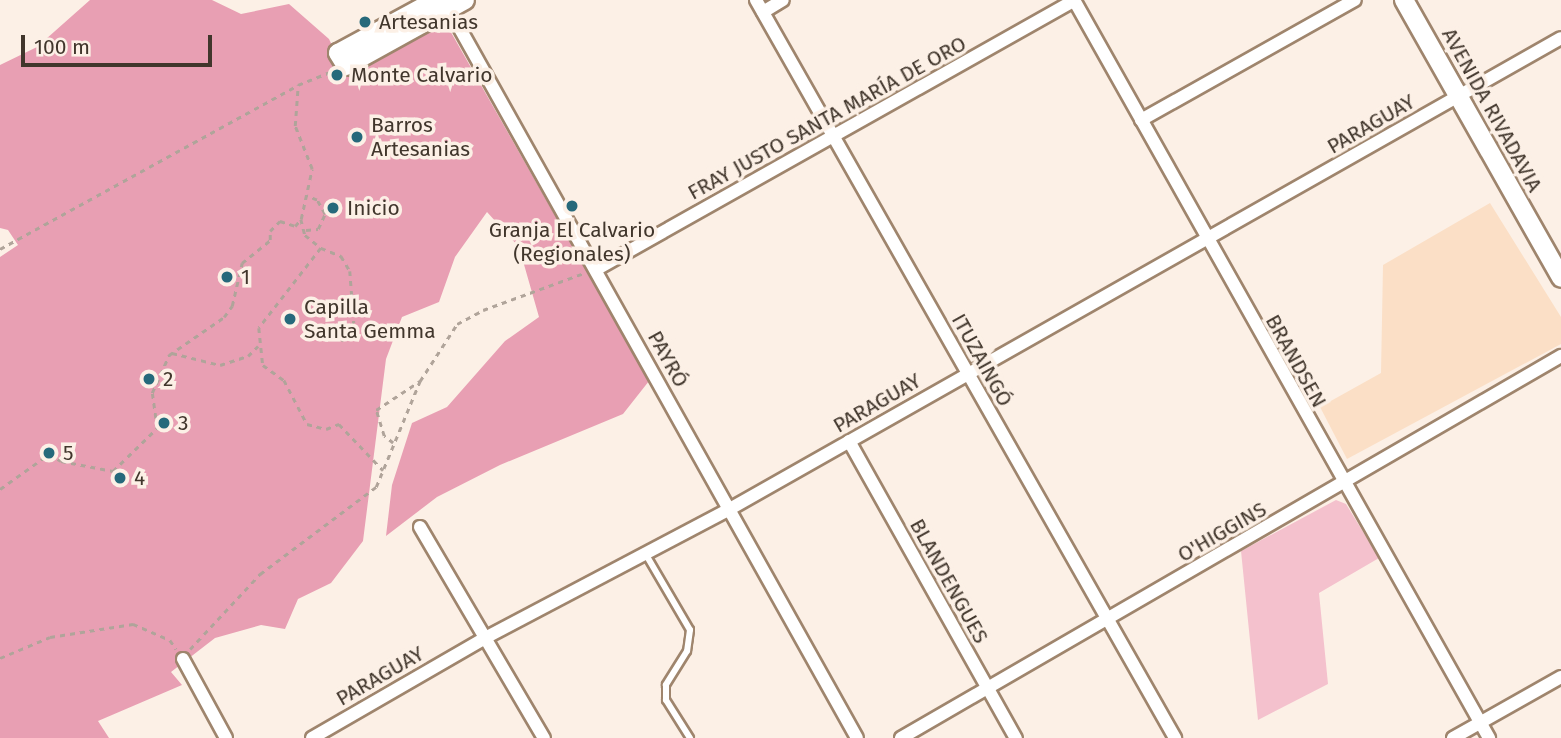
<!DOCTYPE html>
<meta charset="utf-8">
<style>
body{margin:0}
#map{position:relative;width:1561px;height:738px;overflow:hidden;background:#fcf0e6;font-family:"Fira Sans",sans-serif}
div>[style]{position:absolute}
.built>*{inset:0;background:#fbdfc6}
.green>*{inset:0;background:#f4c1cd}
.forest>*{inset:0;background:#e89fb3}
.path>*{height:2.5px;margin-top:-1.25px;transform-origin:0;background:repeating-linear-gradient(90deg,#b0a49a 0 5px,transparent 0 10px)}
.roads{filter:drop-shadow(2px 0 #9f856d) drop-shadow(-2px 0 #9f856d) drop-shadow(0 2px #9f856d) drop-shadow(0 -2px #9f856d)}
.lane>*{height:6px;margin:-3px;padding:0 3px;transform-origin:3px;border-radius:3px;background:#fff}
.street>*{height:12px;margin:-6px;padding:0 6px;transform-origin:6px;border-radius:6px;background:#fff}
.secondary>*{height:18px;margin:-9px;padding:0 9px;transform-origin:9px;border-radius:9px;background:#fff}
.dots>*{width:19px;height:19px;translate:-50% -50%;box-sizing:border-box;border:4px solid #fcf0e6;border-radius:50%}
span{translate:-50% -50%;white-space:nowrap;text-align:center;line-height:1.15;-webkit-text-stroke:7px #fcf0e6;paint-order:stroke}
.poi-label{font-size:21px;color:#41362c}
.left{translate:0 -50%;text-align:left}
.street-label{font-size:21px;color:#41362c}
.scale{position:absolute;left:21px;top:35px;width:191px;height:32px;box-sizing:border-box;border:4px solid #41362c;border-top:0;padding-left:9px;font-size:21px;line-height:24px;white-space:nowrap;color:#41362c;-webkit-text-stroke:5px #fcf0e6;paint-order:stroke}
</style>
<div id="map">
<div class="built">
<i style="clip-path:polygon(1490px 203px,1561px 317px,1561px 344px,1347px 459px,1320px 407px,1381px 373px,1383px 265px)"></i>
</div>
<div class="green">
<i style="clip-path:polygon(1336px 500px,1346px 504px,1379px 558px,1319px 593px,1328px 684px,1258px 720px,1241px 551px)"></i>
</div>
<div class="forest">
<i style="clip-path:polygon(90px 0,212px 0,241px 14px,289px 4px,329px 39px,347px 77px,444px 20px,649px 381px,623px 414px,500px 465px,437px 497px,386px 536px,392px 485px,412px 423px,447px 407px,505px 341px,539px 317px,519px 247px,487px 212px,455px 257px,439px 302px,402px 317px,386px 359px,363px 541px,331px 583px,298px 599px,285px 629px,261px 625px,215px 638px,171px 672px,182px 685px,98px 721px,109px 738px,0 738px,0 257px,18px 245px,8px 230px,0 228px,0 65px,37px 47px)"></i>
</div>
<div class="path">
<i style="left:301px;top:219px;width:16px;rotate:76deg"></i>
<i style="left:305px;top:235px;width:21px;rotate:39deg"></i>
<i style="left:321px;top:248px;width:101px;rotate:127.8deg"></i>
<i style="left:259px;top:328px;width:37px;rotate:84deg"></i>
<i style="left:263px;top:365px;width:26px;rotate:36deg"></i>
<i style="left:284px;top:380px;width:50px;rotate:62.4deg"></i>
<i style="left:307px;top:424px;width:20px;rotate:15deg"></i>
<i style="left:326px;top:429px;width:14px;rotate:-21deg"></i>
<i style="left:339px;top:424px;width:64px;rotate:46.3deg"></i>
<i style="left:306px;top:230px;width:12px;rotate:-5deg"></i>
<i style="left:318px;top:229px;width:17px;rotate:-65deg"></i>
<i style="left:325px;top:214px;width:16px;rotate:-120deg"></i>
<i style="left:317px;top:200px;width:11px;rotate:-158deg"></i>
<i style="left:321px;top:248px;width:22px;rotate:22deg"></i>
<i style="left:341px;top:256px;width:17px;rotate:59deg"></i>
<i style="left:350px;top:271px;width:52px;rotate:85.6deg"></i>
<i style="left:354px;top:323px;width:22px;rotate:124deg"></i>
<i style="left:0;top:249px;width:340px;rotate:-28.8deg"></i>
<i style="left:298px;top:85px;width:38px;rotate:-22deg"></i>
<i style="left:172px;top:353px;width:49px;rotate:14deg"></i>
<i style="left:220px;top:365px;width:29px;rotate:-18deg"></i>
<i style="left:248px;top:356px;width:14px;rotate:-45deg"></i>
<i style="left:393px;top:443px;width:11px;rotate:-142deg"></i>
<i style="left:384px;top:436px;width:27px;rotate:-107deg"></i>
<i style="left:376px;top:410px;width:53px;rotate:-33.4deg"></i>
<i style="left:0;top:489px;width:60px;rotate:-35.5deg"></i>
<i style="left:49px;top:454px;width:14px;rotate:30deg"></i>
<i style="left:61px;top:461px;width:53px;rotate:10.9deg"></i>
<i style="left:113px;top:471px;width:62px;rotate:-44.3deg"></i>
<i style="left:157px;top:428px;width:35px;rotate:-98deg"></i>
<i style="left:152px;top:393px;width:42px;rotate:-65.9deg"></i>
<i style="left:169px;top:355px;width:67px;rotate:-34.6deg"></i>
<i style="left:224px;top:317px;width:14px;rotate:-54deg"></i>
<i style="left:232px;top:306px;width:44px;rotate:-76.9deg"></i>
<i style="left:242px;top:263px;width:36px;rotate:-39deg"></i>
<i style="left:270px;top:240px;width:9px;rotate:-90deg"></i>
<i style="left:270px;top:231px;width:14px;rotate:-45deg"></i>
<i style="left:280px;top:221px;width:16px;rotate:18deg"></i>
<i style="left:295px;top:226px;width:9px;rotate:-49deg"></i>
<i style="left:301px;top:219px;width:51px;rotate:-77.6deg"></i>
<i style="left:312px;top:169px;width:46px;rotate:-111.6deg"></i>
<i style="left:295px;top:126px;width:41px;rotate:-85.8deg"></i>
<i style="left:190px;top:649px;width:103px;rotate:-47deg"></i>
<i style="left:260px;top:574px;width:145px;rotate:-36.9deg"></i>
<i style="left:376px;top:487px;width:115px;rotate:-67.5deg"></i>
<i style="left:420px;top:381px;width:68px;rotate:-57deg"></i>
<i style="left:457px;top:324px;width:30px;rotate:-28deg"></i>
<i style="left:483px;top:310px;width:108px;rotate:-20.1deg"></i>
<i style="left:0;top:658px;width:54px;rotate:-22.8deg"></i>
<i style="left:50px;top:637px;width:84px;rotate:-8.9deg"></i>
<i style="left:133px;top:624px;width:40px;rotate:23.4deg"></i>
<i style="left:170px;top:640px;width:11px;rotate:56deg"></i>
</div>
<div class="roads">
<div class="lane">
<i style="left:645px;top:553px;width:89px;rotate:59.7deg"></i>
<i style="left:690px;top:630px;width:21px;rotate:98deg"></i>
<i style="left:687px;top:651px;width:40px;rotate:122deg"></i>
<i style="left:666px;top:685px;width:15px;rotate:90deg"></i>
<i style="left:666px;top:700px;width:45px;rotate:57.7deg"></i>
</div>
<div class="street">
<i style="left:756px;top:0;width:849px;rotate:60.41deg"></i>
<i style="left:1074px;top:0;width:847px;rotate:60.65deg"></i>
<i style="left:445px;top:2px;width:843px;rotate:60.76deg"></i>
<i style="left:763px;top:12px;width:23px;rotate:-31deg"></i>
<i style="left:1141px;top:120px;width:245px;rotate:-29.3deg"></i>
<i style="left:597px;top:269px;width:548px;rotate:-29.37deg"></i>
<i style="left:849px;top:441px;width:341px;rotate:60.7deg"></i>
<i style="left:420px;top:527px;width:245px;rotate:59.6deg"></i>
<i style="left:183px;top:659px;width:90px;rotate:61.4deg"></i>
<i style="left:312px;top:738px;width:202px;rotate:-30deg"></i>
<i style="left:487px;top:637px;width:272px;rotate:-27.8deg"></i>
<i style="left:728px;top:510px;width:957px;rotate:-29.54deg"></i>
<i style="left:901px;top:738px;width:763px;rotate:-30.06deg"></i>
<i style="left:1453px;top:738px;width:124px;rotate:-29.5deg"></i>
</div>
<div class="secondary">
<i style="left:436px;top:0;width:111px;rotate:151.6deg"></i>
<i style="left:338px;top:53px;width:15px;rotate:58deg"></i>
<i style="left:346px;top:66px;width:136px;rotate:-29deg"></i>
<i style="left:1404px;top:0;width:319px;rotate:60.5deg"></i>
</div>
</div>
<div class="dots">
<i style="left:365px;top:22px;background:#26697b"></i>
<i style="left:337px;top:75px;background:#26697b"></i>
<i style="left:357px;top:137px;background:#26697b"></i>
<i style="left:572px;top:206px;background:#26697b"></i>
<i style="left:333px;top:208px;background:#26697b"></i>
<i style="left:227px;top:277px;background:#26697b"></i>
<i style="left:290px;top:319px;background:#26697b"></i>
<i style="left:149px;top:379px;background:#26697b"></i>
<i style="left:164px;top:423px;background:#26697b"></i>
<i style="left:49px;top:453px;background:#26697b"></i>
<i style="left:120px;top:478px;background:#26697b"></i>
</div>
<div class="poi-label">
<span class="left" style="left:379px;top:22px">Artesanias</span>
<span class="left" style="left:351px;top:75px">Monte Calvario</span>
<span class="left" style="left:371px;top:137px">Barros<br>Artesanias</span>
<span class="left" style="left:347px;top:208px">Inicio</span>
<span style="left:572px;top:242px">Granja El Calvario<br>(Regionales)</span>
<span class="left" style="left:241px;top:277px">1</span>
<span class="left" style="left:304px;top:319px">Capilla<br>Santa Gemma</span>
<span class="left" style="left:163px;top:379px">2</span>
<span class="left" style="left:178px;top:423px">3</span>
<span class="left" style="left:63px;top:453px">5</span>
<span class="left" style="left:134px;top:478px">4</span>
</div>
<div class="street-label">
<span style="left:1492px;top:110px;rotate:61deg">AVENIDA RIVADAVIA</span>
<span style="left:827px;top:118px;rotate:-29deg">FRAY JUSTO SANTA MARÍA DE ORO</span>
<span style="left:1371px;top:124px;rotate:-30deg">PARAGUAY</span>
<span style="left:668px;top:359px;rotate:61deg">PAYRÓ</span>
<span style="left:982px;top:360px;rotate:61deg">ITUZAINGÓ</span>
<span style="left:1296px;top:361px;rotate:61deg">BRANDSEN</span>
<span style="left:877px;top:403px;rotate:-30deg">PARAGUAY</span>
<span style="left:1222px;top:532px;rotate:-30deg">O'HIGGINS</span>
<span style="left:949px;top:581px;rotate:61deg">BLANDENGUES</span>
<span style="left:380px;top:676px;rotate:-30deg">PARAGUAY</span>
</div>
<div class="scale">100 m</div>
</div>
